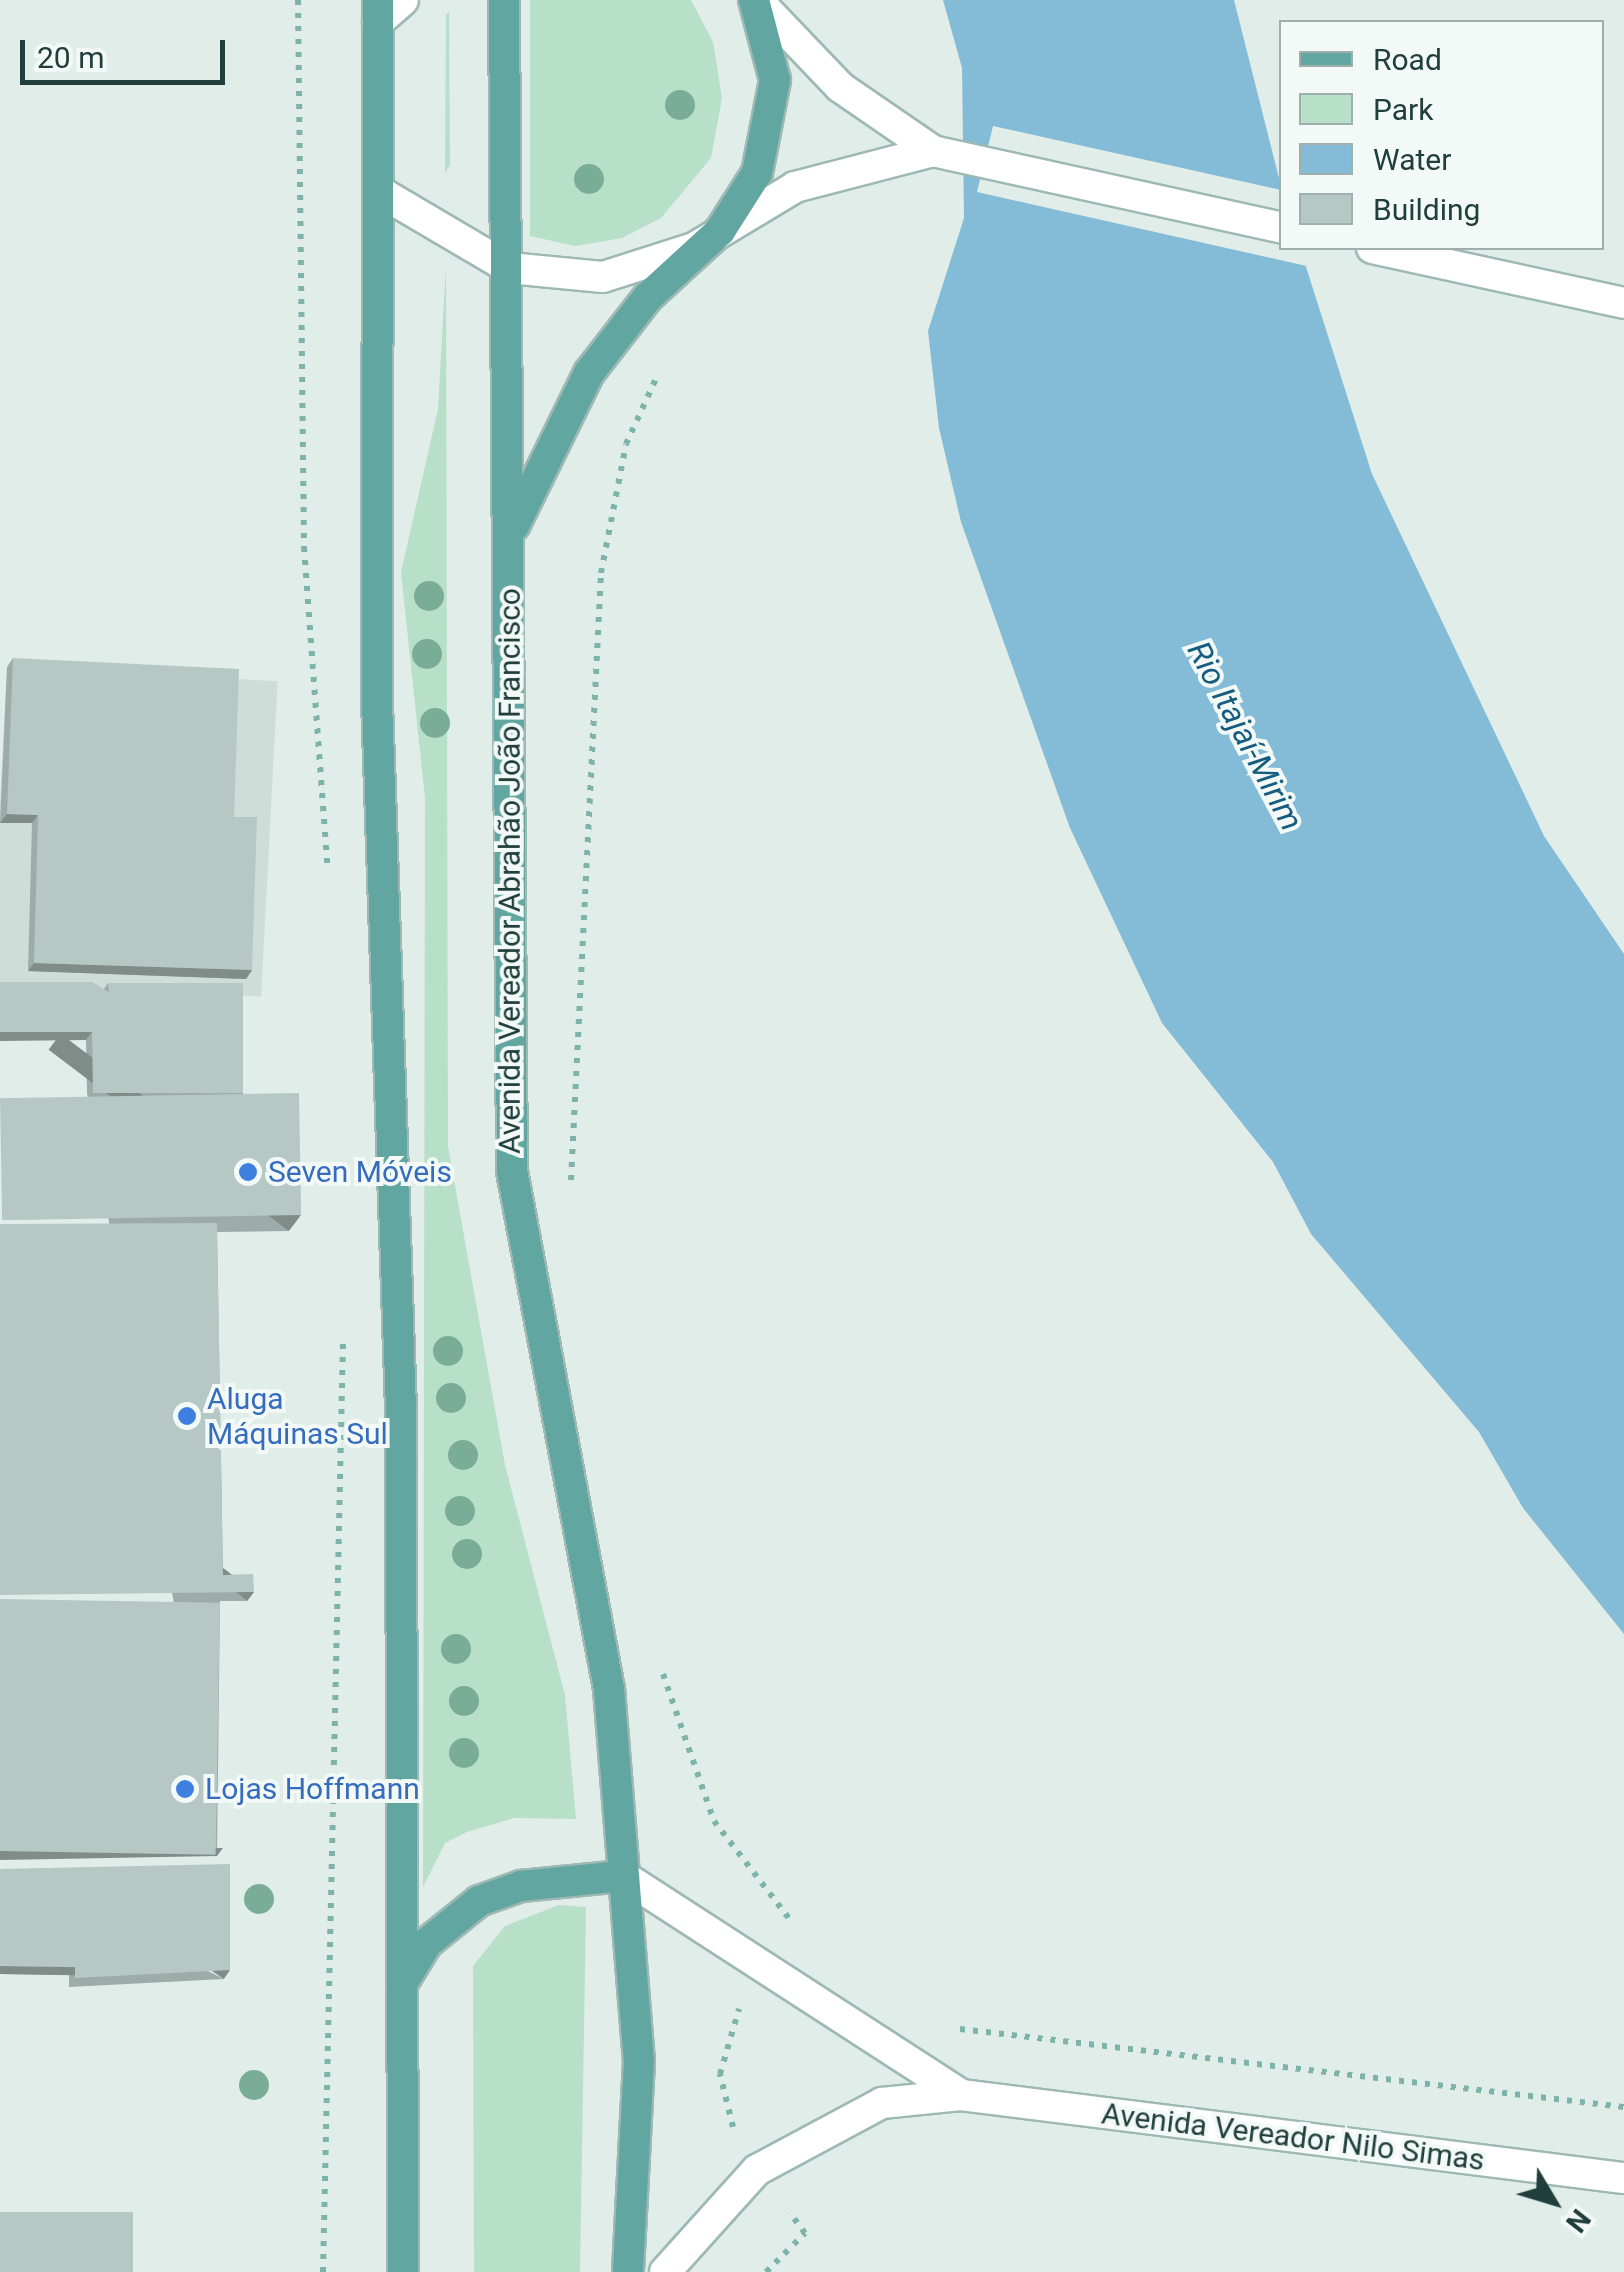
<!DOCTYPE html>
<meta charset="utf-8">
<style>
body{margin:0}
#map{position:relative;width:1624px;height:2272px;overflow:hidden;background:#e1ede9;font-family:Roboto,sans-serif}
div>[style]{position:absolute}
.built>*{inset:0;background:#cfddd9;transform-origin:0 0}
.green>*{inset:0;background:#b8e0c9}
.water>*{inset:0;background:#84bcd7}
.pier>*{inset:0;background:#e1ede9}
.path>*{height:6px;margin-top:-3px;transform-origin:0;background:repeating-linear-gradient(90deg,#7eb3ac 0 5px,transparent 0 13px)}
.roads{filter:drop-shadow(2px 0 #9eb9b4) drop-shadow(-2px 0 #9eb9b4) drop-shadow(0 2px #9eb9b4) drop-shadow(0 -2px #9eb9b4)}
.secondary>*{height:30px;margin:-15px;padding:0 15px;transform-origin:15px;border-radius:15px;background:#fff}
.primary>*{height:30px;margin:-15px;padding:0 15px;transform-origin:15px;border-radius:15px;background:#61a6a0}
.trees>*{width:30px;height:30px;margin:-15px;border-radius:50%;background:#7aad97}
.wall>*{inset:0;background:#9daca8}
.shaded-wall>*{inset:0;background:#7f8c88;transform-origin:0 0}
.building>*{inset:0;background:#b6c8c3;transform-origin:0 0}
.dots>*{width:28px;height:28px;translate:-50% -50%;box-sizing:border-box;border:5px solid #f2f9f6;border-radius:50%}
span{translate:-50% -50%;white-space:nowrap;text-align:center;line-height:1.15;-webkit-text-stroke:8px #f2f9f6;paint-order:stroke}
.street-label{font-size:30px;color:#203f3c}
.shop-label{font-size:30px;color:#366cbe}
.left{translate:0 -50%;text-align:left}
.water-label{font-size:32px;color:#155c80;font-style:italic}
.legend{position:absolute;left:1279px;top:20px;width:325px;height:230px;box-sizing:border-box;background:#f2f9f6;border:2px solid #9eafac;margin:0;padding:12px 18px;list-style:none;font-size:30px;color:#203f3c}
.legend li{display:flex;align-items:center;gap:20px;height:50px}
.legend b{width:50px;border:2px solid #9eafac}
.north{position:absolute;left:1504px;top:2152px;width:100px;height:100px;-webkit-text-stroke:8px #f2f9f6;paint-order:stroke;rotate:128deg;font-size:28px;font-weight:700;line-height:40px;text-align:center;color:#203f3c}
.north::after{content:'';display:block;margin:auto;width:35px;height:45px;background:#203f3c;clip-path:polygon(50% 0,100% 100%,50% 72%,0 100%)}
.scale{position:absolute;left:20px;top:40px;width:205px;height:45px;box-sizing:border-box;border:5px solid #203f3c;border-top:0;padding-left:12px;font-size:30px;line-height:35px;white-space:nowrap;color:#203f3c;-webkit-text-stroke:8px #f2f9f6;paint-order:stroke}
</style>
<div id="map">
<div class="built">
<i style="left:7px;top:667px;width:271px;height:316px;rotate:3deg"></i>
</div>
<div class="green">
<i style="clip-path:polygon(530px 0,691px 0,713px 42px,722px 98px,711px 158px,661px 218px,622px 238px,575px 246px,530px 236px)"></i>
<i style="clip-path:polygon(449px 12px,450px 165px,445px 173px,446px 15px)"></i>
<i style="clip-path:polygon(446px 264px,448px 1146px,505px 1465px,565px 1695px,576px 1819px,514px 1818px,467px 1832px,445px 1843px,423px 1887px,425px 798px,401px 572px,438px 409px)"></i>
<i style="clip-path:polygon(559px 1905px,586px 1907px,580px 2272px,474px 2272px,473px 1966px,505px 1926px)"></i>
</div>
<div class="water">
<i style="clip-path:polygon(943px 0,1234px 0,1281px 186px,1282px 248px,1300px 248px,1372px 474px,1544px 836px,1624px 954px,1624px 1634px,1523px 1508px,1479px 1432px,1311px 1234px,1273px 1162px,1162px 1023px,1070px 828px,961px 522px,939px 428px,928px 331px,964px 218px,962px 68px)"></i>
</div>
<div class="pier">
<i style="clip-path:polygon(993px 126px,1281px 190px,1282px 248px,1305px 248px,1311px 267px,977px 192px)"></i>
</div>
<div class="path">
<i style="left:298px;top:0;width:547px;rotate:89.37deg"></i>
<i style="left:304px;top:547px;width:317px;rotate:85.8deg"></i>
<i style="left:571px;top:1180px;width:608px;rotate:-87.17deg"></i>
<i style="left:601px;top:573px;width:131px;rotate:-79deg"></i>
<i style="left:626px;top:444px;width:77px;rotate:-65.4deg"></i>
<i style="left:663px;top:1674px;width:156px;rotate:70.9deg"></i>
<i style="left:714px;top:1821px;width:126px;rotate:52.4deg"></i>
<i style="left:960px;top:2029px;width:669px;rotate:6.7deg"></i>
<i style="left:733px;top:2127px;width:55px;rotate:-103.8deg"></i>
<i style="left:720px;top:2074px;width:68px;rotate:-73.7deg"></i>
<i style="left:323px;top:2272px;width:933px;rotate:-88.77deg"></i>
<i style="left:766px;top:2272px;width:55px;rotate:-45deg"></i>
<i style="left:805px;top:2233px;width:26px;rotate:-127deg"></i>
</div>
<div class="roads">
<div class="secondary">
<i style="left:757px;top:0;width:120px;rotate:46.3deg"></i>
<i style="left:840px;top:87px;width:113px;rotate:34.5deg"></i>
<i style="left:933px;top:151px;width:357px;rotate:12.4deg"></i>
<i style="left:378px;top:22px;width:33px;rotate:-41deg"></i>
<i style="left:380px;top:192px;width:150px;rotate:30.5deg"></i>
<i style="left:509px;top:268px;width:94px;rotate:5.5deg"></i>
<i style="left:603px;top:277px;width:96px;rotate:-17.7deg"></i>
<i style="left:694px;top:248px;width:118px;rotate:-31.1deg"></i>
<i style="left:795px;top:187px;width:143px;rotate:-14.6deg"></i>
<i style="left:1372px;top:248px;width:258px;rotate:12.3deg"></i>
<i style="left:623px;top:1876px;width:403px;rotate:32.9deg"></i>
<i style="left:665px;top:2272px;width:137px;rotate:-48deg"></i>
<i style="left:757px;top:2170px;width:142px;rotate:-28.2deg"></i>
<i style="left:882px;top:2103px;width:79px;rotate:-5.8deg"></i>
<i style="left:961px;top:2095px;width:668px;rotate:7.14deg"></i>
</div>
<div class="primary">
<i style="left:378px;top:0;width:701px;rotate:90.08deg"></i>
<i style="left:377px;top:701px;width:707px;rotate:88.06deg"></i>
<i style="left:401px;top:1408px;width:864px;rotate:89.87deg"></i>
<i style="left:504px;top:0;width:1171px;rotate:89.61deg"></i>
<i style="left:512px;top:1171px;width:527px;rotate:79.39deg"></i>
<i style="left:609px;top:1689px;width:373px;rotate:85.4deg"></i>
<i style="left:639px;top:2061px;width:211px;rotate:93deg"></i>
<i style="left:514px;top:526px;width:170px;rotate:-63.9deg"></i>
<i style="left:589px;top:373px;width:96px;rotate:-52.2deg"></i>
<i style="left:648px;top:297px;width:98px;rotate:-42.5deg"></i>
<i style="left:720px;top:231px;width:69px;rotate:-57.5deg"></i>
<i style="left:757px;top:173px;width:95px;rotate:-79deg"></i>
<i style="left:775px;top:80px;width:83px;rotate:-104.7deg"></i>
<i style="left:405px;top:1979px;width:42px;rotate:-58.6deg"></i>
<i style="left:427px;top:1943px;width:67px;rotate:-38.9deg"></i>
<i style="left:479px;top:1901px;width:45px;rotate:-19.7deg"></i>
<i style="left:521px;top:1886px;width:102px;rotate:-5.6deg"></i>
</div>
</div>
<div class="trees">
<i style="left:680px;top:105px"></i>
<i style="left:589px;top:179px"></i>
<i style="left:429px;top:596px"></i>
<i style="left:427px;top:654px"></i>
<i style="left:435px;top:723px"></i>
<i style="left:448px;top:1351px"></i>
<i style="left:451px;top:1398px"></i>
<i style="left:463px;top:1455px"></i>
<i style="left:460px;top:1511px"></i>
<i style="left:467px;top:1554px"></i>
<i style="left:456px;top:1649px"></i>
<i style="left:464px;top:1701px"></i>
<i style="left:464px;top:1753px"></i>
<i style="left:259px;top:1899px"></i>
<i style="left:254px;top:2085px"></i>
</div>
<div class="wall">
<i style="clip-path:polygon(13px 658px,234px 817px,252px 970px,246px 979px,28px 971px,32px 823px,0 823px,7px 667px)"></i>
<i style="clip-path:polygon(108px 983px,243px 1093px,289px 1231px,217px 1232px,223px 1575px,254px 1592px,247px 1601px,220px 1601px,217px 1856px,87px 1093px,86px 1040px,104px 989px)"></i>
<i style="clip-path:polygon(0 1869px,224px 1979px,69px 1987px,69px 1975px,0 1974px)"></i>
</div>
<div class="shaded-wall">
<i style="clip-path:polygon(7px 814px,38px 815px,32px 823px,0 823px)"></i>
<i style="clip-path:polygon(34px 963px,252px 970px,246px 979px,28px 971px)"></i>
<i style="clip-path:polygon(0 1032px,92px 1032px,86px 1040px,0 1041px)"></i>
<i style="left:301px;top:1215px;width:20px;height:301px;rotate:127deg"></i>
<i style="left:254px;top:1592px;width:11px;height:254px;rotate:128deg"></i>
<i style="clip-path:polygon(223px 1848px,217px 1856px,0 1860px,0 1851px)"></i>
<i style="left:0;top:1966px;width:75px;height:8px;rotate:1deg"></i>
<i style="left:230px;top:1970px;width:11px;height:155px;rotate:124deg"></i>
</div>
<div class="building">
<i style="clip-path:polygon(13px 658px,239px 669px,234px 817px,257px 817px,252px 970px,34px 963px,38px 815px,7px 814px)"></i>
<i style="clip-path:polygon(0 982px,92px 982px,109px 992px,108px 983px,243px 983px,243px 1093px,93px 1093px,92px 1032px,0 1032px)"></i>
<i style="left:299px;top:1093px;width:122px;height:299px;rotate:89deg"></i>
<i style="clip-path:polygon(217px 1223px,223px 1575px,253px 1574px,254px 1592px,0 1595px,0 1224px)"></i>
<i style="left:0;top:1599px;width:220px;height:252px;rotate:1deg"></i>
<i style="clip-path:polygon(230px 1864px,230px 1970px,75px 1978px,75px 1967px,0 1966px,0 1869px)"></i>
<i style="left:0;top:2212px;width:133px;height:60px"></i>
</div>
<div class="dots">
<i style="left:248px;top:1172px;background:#3f7fe0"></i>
<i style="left:187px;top:1416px;background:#3f7fe0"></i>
<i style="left:185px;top:1789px;background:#3f7fe0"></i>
</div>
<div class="street-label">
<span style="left:510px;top:871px;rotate:-90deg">Avenida Vereador Abrahão João Francisco</span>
<span style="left:1293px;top:2137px;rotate:7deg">Avenida Vereador Nilo Simas</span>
</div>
<div class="shop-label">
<span class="left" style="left:268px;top:1172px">Seven Móveis</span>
<span class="left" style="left:207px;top:1416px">Aluga<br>Máquinas Sul</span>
<span class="left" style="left:205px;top:1789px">Lojas Hoffmann</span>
</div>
<div class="water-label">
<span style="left:1245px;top:736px;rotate:62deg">Rio Itajaí-Mirim</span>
</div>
<ul class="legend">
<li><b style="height:12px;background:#61a6a0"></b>Road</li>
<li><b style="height:28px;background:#b8e0c9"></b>Park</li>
<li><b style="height:28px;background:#84bcd7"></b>Water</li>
<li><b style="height:28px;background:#b6c8c3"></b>Building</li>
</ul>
<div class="north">N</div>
<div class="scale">20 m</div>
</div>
